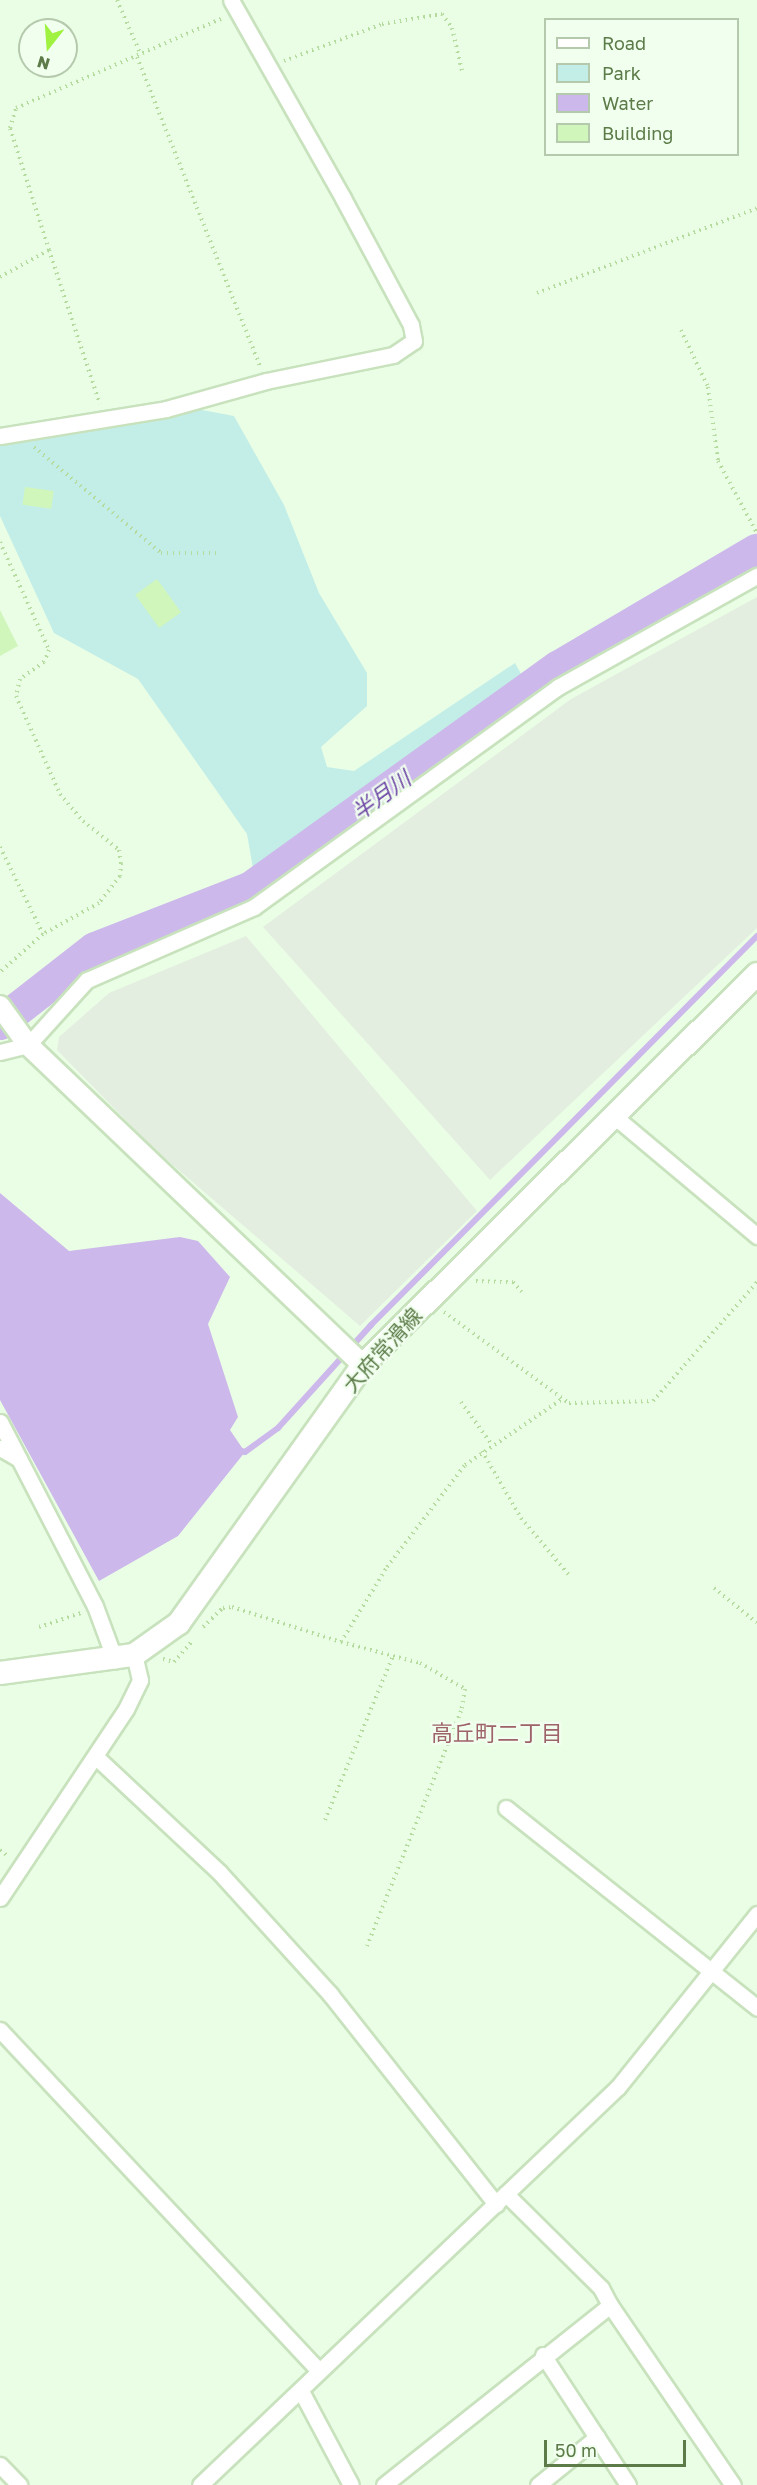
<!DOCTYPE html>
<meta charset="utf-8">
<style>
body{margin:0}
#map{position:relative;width:757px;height:2485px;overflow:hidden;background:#eafee6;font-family:"Golos Text","Noto Sans JP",sans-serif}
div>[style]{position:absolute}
.industrial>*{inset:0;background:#e4eee0}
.green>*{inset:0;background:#c3eee7}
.water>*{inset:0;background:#ccb8ea}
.stream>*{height:6px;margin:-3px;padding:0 3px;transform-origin:3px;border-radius:3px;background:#ccb8ea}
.river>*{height:34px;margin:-17px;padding:0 17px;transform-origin:17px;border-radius:17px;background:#ccb8ea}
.building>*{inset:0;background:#d1f6bb;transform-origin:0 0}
.path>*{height:4px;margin-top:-2px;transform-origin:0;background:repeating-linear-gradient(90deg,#b5dc9e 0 1.5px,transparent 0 6px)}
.roads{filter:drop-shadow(2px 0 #c8e2bd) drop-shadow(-2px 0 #c8e2bd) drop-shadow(0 2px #c8e2bd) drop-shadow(0 -2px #c8e2bd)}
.minor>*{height:15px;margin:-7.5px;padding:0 7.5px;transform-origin:7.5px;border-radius:7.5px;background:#fff}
.tertiary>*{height:20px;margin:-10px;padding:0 10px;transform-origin:10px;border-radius:10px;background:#fff}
.secondary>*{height:22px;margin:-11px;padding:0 11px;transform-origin:11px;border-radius:11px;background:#fff}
span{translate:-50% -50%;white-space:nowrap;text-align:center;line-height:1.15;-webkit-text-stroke:4.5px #f1ffef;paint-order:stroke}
.street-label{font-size:21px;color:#5c7b48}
.water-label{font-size:22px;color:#6e47a6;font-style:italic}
.neighbourhood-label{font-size:22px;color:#9e6369}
.legend{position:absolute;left:544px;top:18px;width:195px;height:138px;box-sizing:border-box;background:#f1ffef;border:2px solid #b5caac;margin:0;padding:8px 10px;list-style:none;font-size:18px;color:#5c7b48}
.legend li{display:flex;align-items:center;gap:12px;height:30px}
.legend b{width:30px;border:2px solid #b5caac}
.north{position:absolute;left:18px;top:18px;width:60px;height:60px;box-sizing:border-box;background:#f1ffef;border:2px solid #b5caac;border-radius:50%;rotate:197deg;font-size:16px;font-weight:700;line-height:24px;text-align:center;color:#5c7b48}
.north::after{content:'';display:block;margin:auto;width:21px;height:27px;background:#a0f241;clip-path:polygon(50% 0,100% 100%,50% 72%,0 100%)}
.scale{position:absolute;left:544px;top:2440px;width:142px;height:27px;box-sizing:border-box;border:3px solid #5c7b48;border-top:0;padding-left:8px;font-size:18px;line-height:21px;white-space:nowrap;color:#5c7b48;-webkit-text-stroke:4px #f1ffef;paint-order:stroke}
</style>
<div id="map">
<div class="industrial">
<i style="clip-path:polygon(757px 597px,757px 928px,490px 1180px,263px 927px,571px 699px)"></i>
<i style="clip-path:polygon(246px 936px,477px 1211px,360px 1326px,153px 1148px,57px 1050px,59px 1037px,109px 993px)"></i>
</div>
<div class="green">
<i style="clip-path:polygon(197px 409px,234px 416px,284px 505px,319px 593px,367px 673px,367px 706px,321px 747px,327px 767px,354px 771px,515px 663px,524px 679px,255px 880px,247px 834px,138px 679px,54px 633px,0 516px,0 445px)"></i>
</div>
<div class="water">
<i style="clip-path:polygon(0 1193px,69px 1251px,180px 1237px,198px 1241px,230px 1277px,208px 1324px,238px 1417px,230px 1430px,245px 1452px,178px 1536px,99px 1581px,0 1400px)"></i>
</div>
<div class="stream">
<i style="left:238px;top:1450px;width:7px;rotate:16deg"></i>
<i style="left:245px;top:1452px;width:41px;rotate:-36deg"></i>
<i style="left:278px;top:1428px;width:139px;rotate:-47.9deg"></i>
<i style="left:371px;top:1325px;width:548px;rotate:-45.22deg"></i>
</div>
<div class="river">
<i style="left:0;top:1023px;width:120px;rotate:-37.9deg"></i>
<i style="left:95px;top:949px;width:166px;rotate:-21.2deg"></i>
<i style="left:250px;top:889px;width:379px;rotate:-35.7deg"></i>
<i style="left:558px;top:668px;width:231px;rotate:-30.5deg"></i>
</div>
<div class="building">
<i style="left:25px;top:487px;width:29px;height:18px;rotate:8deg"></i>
<i style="left:157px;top:579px;width:41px;height:27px;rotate:54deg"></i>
<i style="clip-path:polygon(0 610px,18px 646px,0 656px)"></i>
</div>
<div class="path">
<i style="left:117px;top:0;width:60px;rotate:66.4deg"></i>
<i style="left:137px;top:57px;width:333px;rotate:68.3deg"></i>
<i style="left:284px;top:61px;width:105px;rotate:-20.7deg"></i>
<i style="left:382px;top:24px;width:61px;rotate:-9.5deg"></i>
<i style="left:442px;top:14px;width:17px;rotate:54deg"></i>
<i style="left:452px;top:28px;width:44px;rotate:76.9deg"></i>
<i style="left:49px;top:250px;width:128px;rotate:-107.7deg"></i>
<i style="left:10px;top:128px;width:21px;rotate:-73deg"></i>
<i style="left:16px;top:108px;width:226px;rotate:-23.5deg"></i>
<i style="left:0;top:277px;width:56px;rotate:-28.9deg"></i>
<i style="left:49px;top:250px;width:162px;rotate:71.7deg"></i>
<i style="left:537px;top:293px;width:236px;rotate:-21.1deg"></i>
<i style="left:681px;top:330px;width:63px;rotate:64.7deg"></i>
<i style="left:708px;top:387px;width:75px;rotate:82.3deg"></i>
<i style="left:718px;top:461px;width:82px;rotate:61.6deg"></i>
<i style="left:34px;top:447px;width:165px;rotate:39.8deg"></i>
<i style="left:161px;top:553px;width:59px"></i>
<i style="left:0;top:542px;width:119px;rotate:65.6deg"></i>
<i style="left:49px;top:650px;width:13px;rotate:113deg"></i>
<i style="left:44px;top:662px;width:29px;rotate:145deg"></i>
<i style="left:20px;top:679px;width:17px;rotate:103deg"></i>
<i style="left:16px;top:696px;width:107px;rotate:65.8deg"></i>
<i style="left:60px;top:794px;width:35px;rotate:50deg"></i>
<i style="left:83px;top:821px;width:46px;rotate:38.9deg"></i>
<i style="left:119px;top:850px;width:13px;rotate:81deg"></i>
<i style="left:121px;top:863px;width:13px;rotate:94deg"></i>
<i style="left:120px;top:876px;width:34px;rotate:128deg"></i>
<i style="left:99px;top:903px;width:64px;rotate:151deg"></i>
<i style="left:43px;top:934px;width:57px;rotate:138.5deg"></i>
<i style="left:0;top:847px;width:97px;rotate:63.7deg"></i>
<i style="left:476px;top:1281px;width:37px;rotate:2deg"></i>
<i style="left:513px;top:1282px;width:13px;rotate:48deg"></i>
<i style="left:444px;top:1312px;width:155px;rotate:36.1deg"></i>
<i style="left:569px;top:1403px;width:84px;rotate:-1.4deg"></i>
<i style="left:653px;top:1401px;width:158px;rotate:-48.8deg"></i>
<i style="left:461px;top:1402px;width:53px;rotate:54.2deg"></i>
<i style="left:482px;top:1451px;width:78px;rotate:59.8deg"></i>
<i style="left:521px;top:1518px;width:75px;rotate:49.9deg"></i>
<i style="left:714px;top:1588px;width:55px;rotate:39.1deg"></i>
<i style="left:39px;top:1627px;width:44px;rotate:-18.4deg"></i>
<i style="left:203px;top:1627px;width:28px;rotate:-44deg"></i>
<i style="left:223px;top:1608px;width:9px;rotate:-6deg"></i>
<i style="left:232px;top:1607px;width:114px;rotate:17.8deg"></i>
<i style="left:341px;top:1642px;width:88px;rotate:-58.5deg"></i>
<i style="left:387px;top:1567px;width:128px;rotate:-52.6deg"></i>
<i style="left:465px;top:1465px;width:117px;rotate:-34.2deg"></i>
<i style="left:341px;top:1642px;width:82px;rotate:14.9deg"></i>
<i style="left:420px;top:1663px;width:52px;rotate:30deg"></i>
<i style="left:465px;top:1689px;width:22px;rotate:100deg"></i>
<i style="left:461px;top:1711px;width:253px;rotate:111.8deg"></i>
<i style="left:163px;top:1659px;width:11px;rotate:15deg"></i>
<i style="left:174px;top:1662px;width:29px;rotate:-49deg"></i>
<i style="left:325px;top:1820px;width:178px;rotate:-67.5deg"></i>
<i style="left:0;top:1850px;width:11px;rotate:38deg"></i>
</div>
<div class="roads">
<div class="minor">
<i style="left:0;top:436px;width:168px;rotate:-9.2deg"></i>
<i style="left:166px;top:409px;width:104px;rotate:-15.6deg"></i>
<i style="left:266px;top:381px;width:130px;rotate:-11.6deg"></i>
<i style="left:393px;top:355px;width:25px;rotate:-34deg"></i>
<i style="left:414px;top:341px;width:16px;rotate:-101deg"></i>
<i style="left:411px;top:325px;width:144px;rotate:-118.2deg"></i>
<i style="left:343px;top:198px;width:227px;rotate:-119.5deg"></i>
<i style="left:0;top:1052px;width:29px;rotate:-14deg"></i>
<i style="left:28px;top:1045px;width:88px;rotate:-47.8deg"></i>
<i style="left:87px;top:980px;width:182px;rotate:-23.6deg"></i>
<i style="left:254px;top:907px;width:375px;rotate:-35.9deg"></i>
<i style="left:558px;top:687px;width:228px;rotate:-29.2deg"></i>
<i style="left:614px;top:1116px;width:187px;rotate:40deg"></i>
<i style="left:0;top:1422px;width:207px;rotate:62.7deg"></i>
<i style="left:95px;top:1606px;width:58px;rotate:69.7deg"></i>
<i style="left:0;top:1448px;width:22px;rotate:30deg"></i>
<i style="left:95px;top:1756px;width:171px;rotate:43.1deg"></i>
<i style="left:220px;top:1873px;width:164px;rotate:47.7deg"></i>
<i style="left:330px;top:1994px;width:268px;rotate:51.7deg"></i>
<i style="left:506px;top:1808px;width:321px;rotate:38.5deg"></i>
<i style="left:0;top:1898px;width:227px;rotate:-56.3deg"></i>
<i style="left:126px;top:1709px;width:32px;rotate:-64deg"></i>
<i style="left:140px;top:1680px;width:26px;rotate:-103deg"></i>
<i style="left:0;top:2030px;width:467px;rotate:46.9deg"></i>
<i style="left:610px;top:2305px;width:218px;rotate:55.7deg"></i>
<i style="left:543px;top:2355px;width:155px;rotate:56.8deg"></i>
<i style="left:301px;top:2391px;width:106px;rotate:62deg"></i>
<i style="left:0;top:2465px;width:28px;rotate:46deg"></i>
<i style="left:200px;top:2485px;width:577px;rotate:-43.6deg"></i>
<i style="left:618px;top:2087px;width:222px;rotate:-51.2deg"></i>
<i style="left:384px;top:2485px;width:289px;rotate:-38.5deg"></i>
<i style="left:610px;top:2305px;width:19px;rotate:-118deg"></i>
<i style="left:601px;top:2288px;width:134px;rotate:-135.3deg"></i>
<i style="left:538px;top:2485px;width:76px;rotate:-39.1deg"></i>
</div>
<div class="tertiary">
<i style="left:0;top:1006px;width:48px;rotate:54.3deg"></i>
<i style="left:28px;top:1045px;width:463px;rotate:43.7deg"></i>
</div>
<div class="secondary">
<i style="left:0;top:1673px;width:135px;rotate:-7.7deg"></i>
<i style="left:134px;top:1655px;width:55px;rotate:-35.4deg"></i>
<i style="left:179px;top:1623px;width:317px;rotate:-54.5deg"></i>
<i style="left:363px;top:1365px;width:555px;rotate:-44.78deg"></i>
</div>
</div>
<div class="street-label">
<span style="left:382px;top:1350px;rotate:-48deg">大府常滑線</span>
</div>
<div class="water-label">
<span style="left:381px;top:795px;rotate:-36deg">半月川</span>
</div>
<div class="neighbourhood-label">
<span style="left:497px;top:1733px">高丘町二丁目</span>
</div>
<ul class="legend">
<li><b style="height:8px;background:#fff"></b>Road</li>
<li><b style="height:16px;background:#c3eee7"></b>Park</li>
<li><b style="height:16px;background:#ccb8ea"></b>Water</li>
<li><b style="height:16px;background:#d1f6bb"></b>Building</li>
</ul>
<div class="north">N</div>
<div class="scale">50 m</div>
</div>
